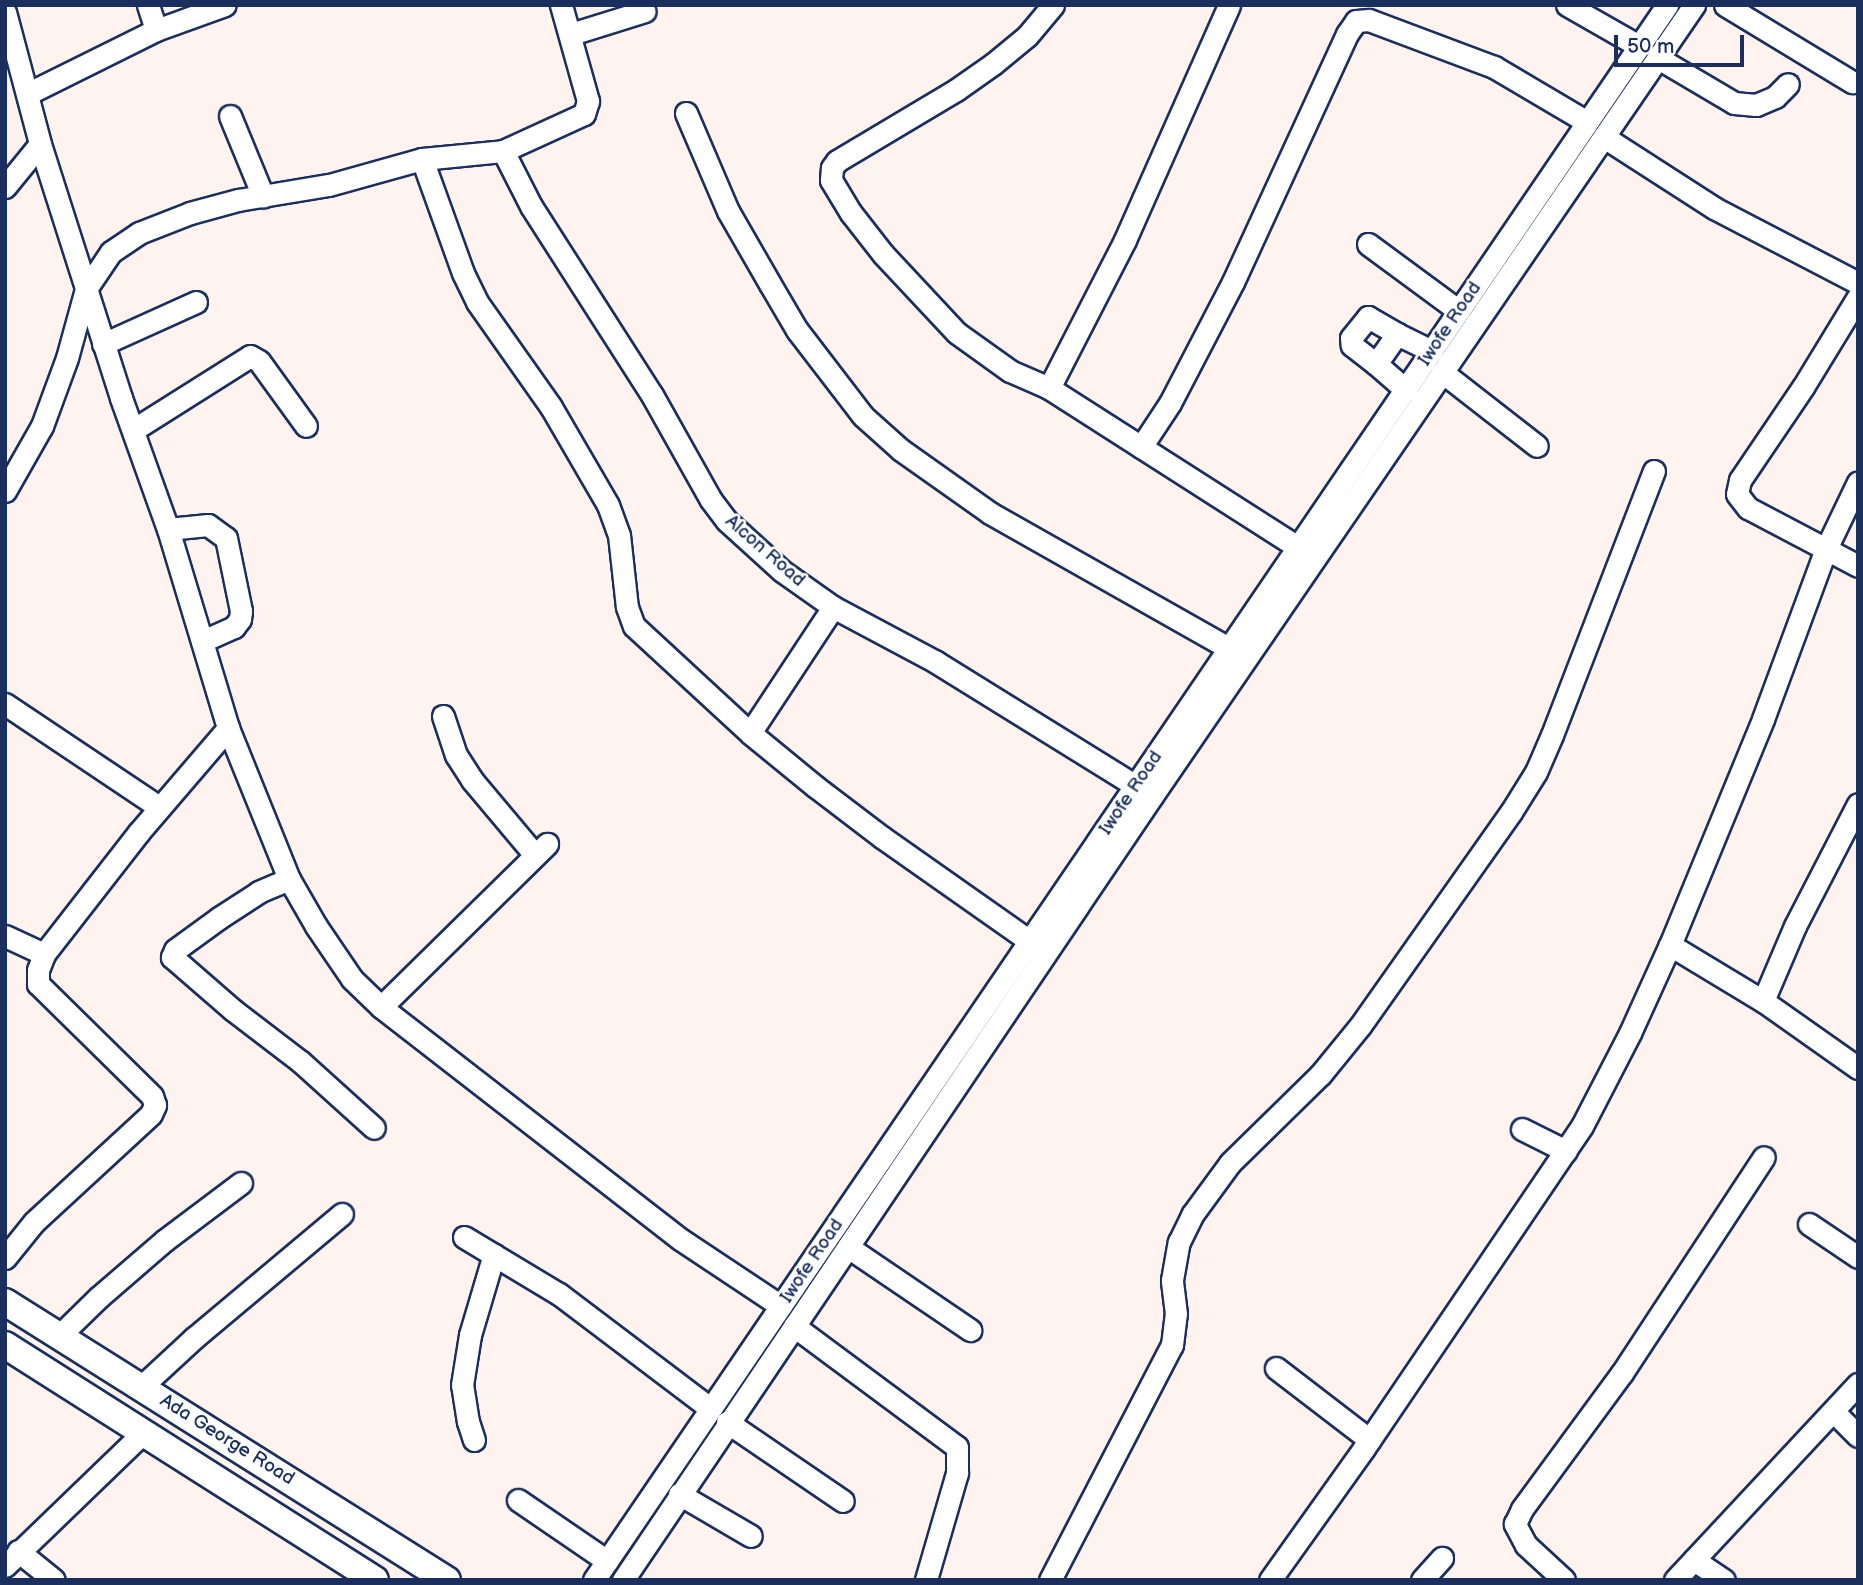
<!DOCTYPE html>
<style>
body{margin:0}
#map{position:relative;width:1863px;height:1585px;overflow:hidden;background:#fef3ef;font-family:"Balsamiq Sans",sans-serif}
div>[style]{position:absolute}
.roads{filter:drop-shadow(2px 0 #1b2f5e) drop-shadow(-2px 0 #1b2f5e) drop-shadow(0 2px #1b2f5e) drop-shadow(0 -2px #1b2f5e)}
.minor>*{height:21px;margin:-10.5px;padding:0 10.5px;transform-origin:10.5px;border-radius:10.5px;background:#fff}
.major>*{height:26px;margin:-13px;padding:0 13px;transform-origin:13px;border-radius:13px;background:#fff}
span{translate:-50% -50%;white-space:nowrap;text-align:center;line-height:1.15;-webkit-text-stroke:5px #fff;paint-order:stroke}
.street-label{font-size:19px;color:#1b2f5e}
.frame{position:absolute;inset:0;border:7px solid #1b2f5e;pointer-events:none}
.scale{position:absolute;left:1614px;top:35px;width:130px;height:32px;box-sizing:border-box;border:4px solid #1b2f5e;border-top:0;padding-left:9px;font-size:21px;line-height:24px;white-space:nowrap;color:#1b2f5e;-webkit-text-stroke:5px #fff;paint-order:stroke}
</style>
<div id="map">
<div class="roads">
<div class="minor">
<i style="left:148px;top:5px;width:26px;rotate:72deg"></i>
<i style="left:1053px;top:5px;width:40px;rotate:130deg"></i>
<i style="left:1027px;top:36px;width:44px;rotate:140.5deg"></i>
<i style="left:993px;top:64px;width:45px;rotate:144.9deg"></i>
<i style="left:956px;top:90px;width:139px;rotate:149.2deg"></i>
<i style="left:837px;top:161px;width:9px;rotate:126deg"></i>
<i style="left:832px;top:168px;width:12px;rotate:95deg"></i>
<i style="left:831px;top:180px;width:39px;rotate:59deg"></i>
<i style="left:851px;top:213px;width:52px;rotate:52deg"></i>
<i style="left:883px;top:254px;width:108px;rotate:46.9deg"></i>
<i style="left:957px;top:333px;width:65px;rotate:35.6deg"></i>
<i style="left:1010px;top:371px;width:43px;rotate:23.6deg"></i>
<i style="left:1049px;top:388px;width:295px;rotate:32.6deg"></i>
<i style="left:1567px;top:5px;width:83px;rotate:29.7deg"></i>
<i style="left:1725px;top:5px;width:149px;rotate:31.2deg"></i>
<i style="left:5px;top:12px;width:137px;rotate:75.1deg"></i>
<i style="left:40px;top:144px;width:267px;rotate:72.3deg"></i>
<i style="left:121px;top:398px;width:139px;rotate:70.3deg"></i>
<i style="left:168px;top:529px;width:208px;rotate:73.2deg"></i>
<i style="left:228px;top:728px;width:163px;rotate:68deg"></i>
<i style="left:289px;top:879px;width:54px;rotate:60.1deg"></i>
<i style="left:316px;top:926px;width:64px;rotate:55.8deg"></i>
<i style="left:352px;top:979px;width:40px;rotate:44deg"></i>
<i style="left:381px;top:1007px;width:378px;rotate:37.8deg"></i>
<i style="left:680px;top:1239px;width:121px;rotate:33.6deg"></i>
<i style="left:571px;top:34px;width:77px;rotate:-17.3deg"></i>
<i style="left:1658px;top:58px;width:88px;rotate:30.6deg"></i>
<i style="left:1734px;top:103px;width:22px;rotate:5deg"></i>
<i style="left:1756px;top:105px;width:21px;rotate:-23deg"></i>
<i style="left:1775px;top:97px;width:18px;rotate:-45deg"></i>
<i style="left:29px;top:93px;width:142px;rotate:-26.4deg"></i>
<i style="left:156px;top:30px;width:73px;rotate:-19.9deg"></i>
<i style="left:686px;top:113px;width:107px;rotate:66.8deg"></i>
<i style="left:728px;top:211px;width:84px;rotate:60.1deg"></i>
<i style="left:770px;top:284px;width:53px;rotate:59.6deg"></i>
<i style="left:797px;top:330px;width:108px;rotate:52.5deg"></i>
<i style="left:863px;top:416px;width:51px;rotate:41.8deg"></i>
<i style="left:901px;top:450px;width:109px;rotate:35.3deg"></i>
<i style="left:990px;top:513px;width:276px;rotate:29.5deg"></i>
<i style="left:230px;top:116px;width:87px;rotate:67.6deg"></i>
<i style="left:1604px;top:137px;width:131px;rotate:32.8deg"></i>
<i style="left:1714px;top:208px;width:162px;rotate:27.5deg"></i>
<i style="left:503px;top:151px;width:62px;rotate:63deg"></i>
<i style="left:531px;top:206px;width:224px;rotate:57.4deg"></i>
<i style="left:652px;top:395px;width:120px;rotate:60.7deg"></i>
<i style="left:711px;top:500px;width:26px;rotate:53deg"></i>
<i style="left:727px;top:521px;width:74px;rotate:42.3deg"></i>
<i style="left:782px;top:571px;width:62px;rotate:35.2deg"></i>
<i style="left:833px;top:607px;width:117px;rotate:28.1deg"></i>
<i style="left:936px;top:662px;width:235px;rotate:31.8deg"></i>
<i style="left:422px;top:159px;width:121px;rotate:70.2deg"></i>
<i style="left:463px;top:273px;width:32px;rotate:64deg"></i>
<i style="left:477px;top:302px;width:128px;rotate:54.8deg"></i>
<i style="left:551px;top:407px;width:113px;rotate:59.8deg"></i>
<i style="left:608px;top:505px;width:32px;rotate:70deg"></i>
<i style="left:619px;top:535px;width:72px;rotate:83.7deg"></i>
<i style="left:627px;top:607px;width:20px;rotate:70deg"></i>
<i style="left:634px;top:626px;width:158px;rotate:42.7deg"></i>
<i style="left:750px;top:733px;width:85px;rotate:39.3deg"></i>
<i style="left:816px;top:787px;width:84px;rotate:37.3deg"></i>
<i style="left:883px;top:838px;width:181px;rotate:35.1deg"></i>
<i style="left:5px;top:187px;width:55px;rotate:-50.9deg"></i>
<i style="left:1368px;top:244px;width:113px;rotate:36.4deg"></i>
<i style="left:1858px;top:297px;width:105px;rotate:121.4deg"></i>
<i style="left:1803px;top:387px;width:112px;rotate:124.1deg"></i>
<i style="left:1740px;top:480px;width:14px;rotate:102deg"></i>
<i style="left:1737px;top:494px;width:18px;rotate:52deg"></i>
<i style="left:1748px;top:508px;width:124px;rotate:27.8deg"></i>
<i style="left:103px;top:344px;width:102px;rotate:-24.3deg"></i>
<i style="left:1376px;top:364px;width:31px;rotate:-142deg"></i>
<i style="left:1352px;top:345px;width:7px;rotate:-98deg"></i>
<i style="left:1351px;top:338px;width:27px;rotate:-51deg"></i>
<i style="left:1368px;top:317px;width:34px;rotate:30deg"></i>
<i style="left:1442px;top:372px;width:120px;rotate:37.9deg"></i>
<i style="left:1049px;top:388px;width:166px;rotate:-62.8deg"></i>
<i style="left:1125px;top:240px;width:257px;rotate:-66.1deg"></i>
<i style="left:1406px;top:390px;width:40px;rotate:-139deg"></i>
<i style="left:1376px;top:364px;width:37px;rotate:-55deg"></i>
<i style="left:1397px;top:334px;width:39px;rotate:26deg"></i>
<i style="left:133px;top:430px;width:138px;rotate:-32.3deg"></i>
<i style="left:250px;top:356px;width:10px;rotate:29deg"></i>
<i style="left:259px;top:361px;width:80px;rotate:54.1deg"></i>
<i style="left:1141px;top:447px;width:53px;rotate:-56.6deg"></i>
<i style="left:1170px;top:403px;width:136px;rotate:-62.5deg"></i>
<i style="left:1233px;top:282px;width:273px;rotate:-65.3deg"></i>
<i style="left:1347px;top:34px;width:16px;rotate:-55deg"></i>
<i style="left:1356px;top:21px;width:13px;rotate:-4deg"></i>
<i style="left:1369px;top:20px;width:134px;rotate:20.6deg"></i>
<i style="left:1494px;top:67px;width:108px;rotate:30.6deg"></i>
<i style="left:5px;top:491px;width:75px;rotate:-60.4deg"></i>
<i style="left:42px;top:426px;width:72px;rotate:-69.8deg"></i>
<i style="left:67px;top:358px;width:72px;rotate:-74.6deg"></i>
<i style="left:86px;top:289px;width:45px;rotate:-56deg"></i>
<i style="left:111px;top:252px;width:34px;rotate:-34deg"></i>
<i style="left:139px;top:233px;width:55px;rotate:-21.4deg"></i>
<i style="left:190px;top:213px;width:50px;rotate:-15.2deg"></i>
<i style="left:238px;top:200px;width:92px;rotate:-9.4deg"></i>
<i style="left:329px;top:185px;width:97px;rotate:-15.6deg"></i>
<i style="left:422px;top:159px;width:81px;rotate:-5.6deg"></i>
<i style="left:503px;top:151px;width:89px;rotate:-24.6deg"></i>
<i style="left:584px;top:114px;width:14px;rotate:-73deg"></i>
<i style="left:588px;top:101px;width:100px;rotate:-105.7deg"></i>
<i style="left:168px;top:529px;width:40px;rotate:-5.7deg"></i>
<i style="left:208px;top:525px;width:22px;rotate:36deg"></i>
<i style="left:226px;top:538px;width:75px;rotate:78.4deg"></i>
<i style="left:241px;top:611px;width:8px;rotate:97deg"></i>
<i style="left:240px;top:619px;width:10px;rotate:127deg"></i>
<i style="left:234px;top:627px;width:35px;rotate:156deg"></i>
<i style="left:5px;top:704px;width:185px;rotate:33.8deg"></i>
<i style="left:443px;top:716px;width:41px;rotate:71.6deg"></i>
<i style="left:456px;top:755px;width:30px;rotate:57deg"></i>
<i style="left:472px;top:780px;width:98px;rotate:50deg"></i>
<i style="left:750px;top:733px;width:151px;rotate:-56.6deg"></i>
<i style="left:289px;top:879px;width:33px;rotate:157deg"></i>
<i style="left:259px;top:892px;width:48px;rotate:147deg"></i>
<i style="left:219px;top:918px;width:54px;rotate:144deg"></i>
<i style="left:175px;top:950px;width:8px;rotate:113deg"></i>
<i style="left:172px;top:957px;width:81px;rotate:41deg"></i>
<i style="left:233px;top:1010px;width:86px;rotate:37.4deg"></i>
<i style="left:301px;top:1062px;width:98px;rotate:42.1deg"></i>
<i style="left:5px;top:936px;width:43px;rotate:24.8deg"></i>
<i style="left:1670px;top:945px;width:109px;rotate:31.1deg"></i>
<i style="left:1763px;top:1001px;width:116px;rotate:35.2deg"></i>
<i style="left:1763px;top:1001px;width:82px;rotate:-66.9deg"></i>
<i style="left:1795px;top:926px;width:137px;rotate:-62.7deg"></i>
<i style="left:381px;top:1007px;width:233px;rotate:-44.5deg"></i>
<i style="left:1522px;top:1129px;width:49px;rotate:26.6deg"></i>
<i style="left:1809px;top:1224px;width:59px;rotate:34deg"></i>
<i style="left:464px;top:1237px;width:111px;rotate:31deg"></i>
<i style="left:559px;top:1294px;width:189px;rotate:37.1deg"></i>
<i style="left:848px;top:1247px;width:148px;rotate:34.2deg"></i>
<i style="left:5px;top:1258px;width:46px;rotate:-51.1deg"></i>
<i style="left:34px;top:1222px;width:159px;rotate:-42.7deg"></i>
<i style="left:151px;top:1114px;width:10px;rotate:-66deg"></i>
<i style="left:155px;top:1105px;width:9px;rotate:-108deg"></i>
<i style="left:152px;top:1096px;width:160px;rotate:-135.5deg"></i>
<i style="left:38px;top:984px;width:14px;rotate:-90deg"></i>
<i style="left:38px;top:970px;width:17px;rotate:-69deg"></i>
<i style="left:44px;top:954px;width:155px;rotate:-52.1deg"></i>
<i style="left:139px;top:832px;width:137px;rotate:-49.4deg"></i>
<i style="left:794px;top:1326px;width:203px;rotate:36.6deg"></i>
<i style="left:957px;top:1447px;width:26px;rotate:90deg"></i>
<i style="left:957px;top:1473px;width:111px;rotate:106.2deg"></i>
<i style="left:59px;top:1336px;width:56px;rotate:-44.3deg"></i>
<i style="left:99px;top:1297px;width:87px;rotate:-40.8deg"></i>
<i style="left:165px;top:1240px;width:95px;rotate:-36.9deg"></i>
<i style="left:1276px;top:1368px;width:118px;rotate:37.5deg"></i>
<i style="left:141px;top:1387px;width:72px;rotate:-42.8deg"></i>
<i style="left:194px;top:1338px;width:193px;rotate:-40deg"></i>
<i style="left:1834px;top:1412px;width:34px;rotate:45deg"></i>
<i style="left:727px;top:1422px;width:140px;rotate:34.3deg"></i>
<i style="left:474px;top:1440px;width:19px;rotate:-108deg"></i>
<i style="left:468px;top:1422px;width:37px;rotate:-99deg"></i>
<i style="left:462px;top:1385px;width:51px;rotate:-80.9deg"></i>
<i style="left:470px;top:1335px;width:84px;rotate:-73.5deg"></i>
<i style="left:679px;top:1494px;width:83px;rotate:30.3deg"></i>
<i style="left:518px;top:1500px;width:108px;rotate:34.4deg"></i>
<i style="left:18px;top:1551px;width:46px;rotate:38.9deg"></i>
<i style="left:1694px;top:1560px;width:36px;rotate:34deg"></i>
<i style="left:5px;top:1566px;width:193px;rotate:-44deg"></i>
<i style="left:594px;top:1580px;width:1906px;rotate:-55.73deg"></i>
<i style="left:623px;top:1580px;width:946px;rotate:-55.99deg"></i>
<i style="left:1152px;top:796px;width:959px;rotate:-55.58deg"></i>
<i style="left:1050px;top:1580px;width:265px;rotate:-62.6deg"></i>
<i style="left:1172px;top:1345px;width:31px;rotate:-83deg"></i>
<i style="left:1176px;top:1314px;width:34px;rotate:-97deg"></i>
<i style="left:1172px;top:1280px;width:39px;rotate:-80deg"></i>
<i style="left:1179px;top:1242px;width:30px;rotate:-64deg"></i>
<i style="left:1192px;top:1215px;width:64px;rotate:-53.8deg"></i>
<i style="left:1230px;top:1163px;width:126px;rotate:-44.4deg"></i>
<i style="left:1320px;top:1075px;width:63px;rotate:-50.8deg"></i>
<i style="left:1360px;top:1026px;width:262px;rotate:-54.8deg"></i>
<i style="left:1511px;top:812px;width:47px;rotate:-58deg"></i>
<i style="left:1536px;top:772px;width:40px;rotate:-66.6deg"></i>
<i style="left:1552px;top:735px;width:283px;rotate:-68.9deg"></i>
<i style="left:1270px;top:1580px;width:162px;rotate:-54.5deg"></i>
<i style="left:1364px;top:1448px;width:389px;rotate:-55.9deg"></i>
<i style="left:1582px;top:1126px;width:105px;rotate:-62.7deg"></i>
<i style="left:1630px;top:1033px;width:97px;rotate:-65.6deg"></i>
<i style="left:1670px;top:945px;width:244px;rotate:-67.6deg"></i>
<i style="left:1763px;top:719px;width:179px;rotate:-69.7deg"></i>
<i style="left:1825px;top:551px;width:76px;rotate:-64.4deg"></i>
<i style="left:1422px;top:1580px;width:30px;rotate:-48deg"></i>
<i style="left:1564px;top:1580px;width:52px;rotate:-137.4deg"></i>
<i style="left:1526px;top:1545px;width:24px;rotate:-118deg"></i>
<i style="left:1515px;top:1524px;width:17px;rotate:-65deg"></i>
<i style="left:1522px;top:1509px;width:169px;rotate:-53.7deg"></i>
<i style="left:1622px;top:1373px;width:258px;rotate:-56.7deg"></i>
<i style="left:1675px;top:1580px;width:268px;rotate:-47deg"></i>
</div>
<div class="major">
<i style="left:5px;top:1302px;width:522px;rotate:32.17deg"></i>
<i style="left:5px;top:1345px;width:438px;rotate:32.4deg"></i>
</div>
</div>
<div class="street-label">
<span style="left:1450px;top:324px;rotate:-56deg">Iwofe Road</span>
<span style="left:765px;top:551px;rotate:41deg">Alcon Road</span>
<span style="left:1131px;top:793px;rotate:-56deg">Iwofe Road</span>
<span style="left:812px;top:1261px;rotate:-56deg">Iwofe Road</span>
<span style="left:227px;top:1440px;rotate:32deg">Ada George Road</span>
</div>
<div class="frame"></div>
<div class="scale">50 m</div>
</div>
